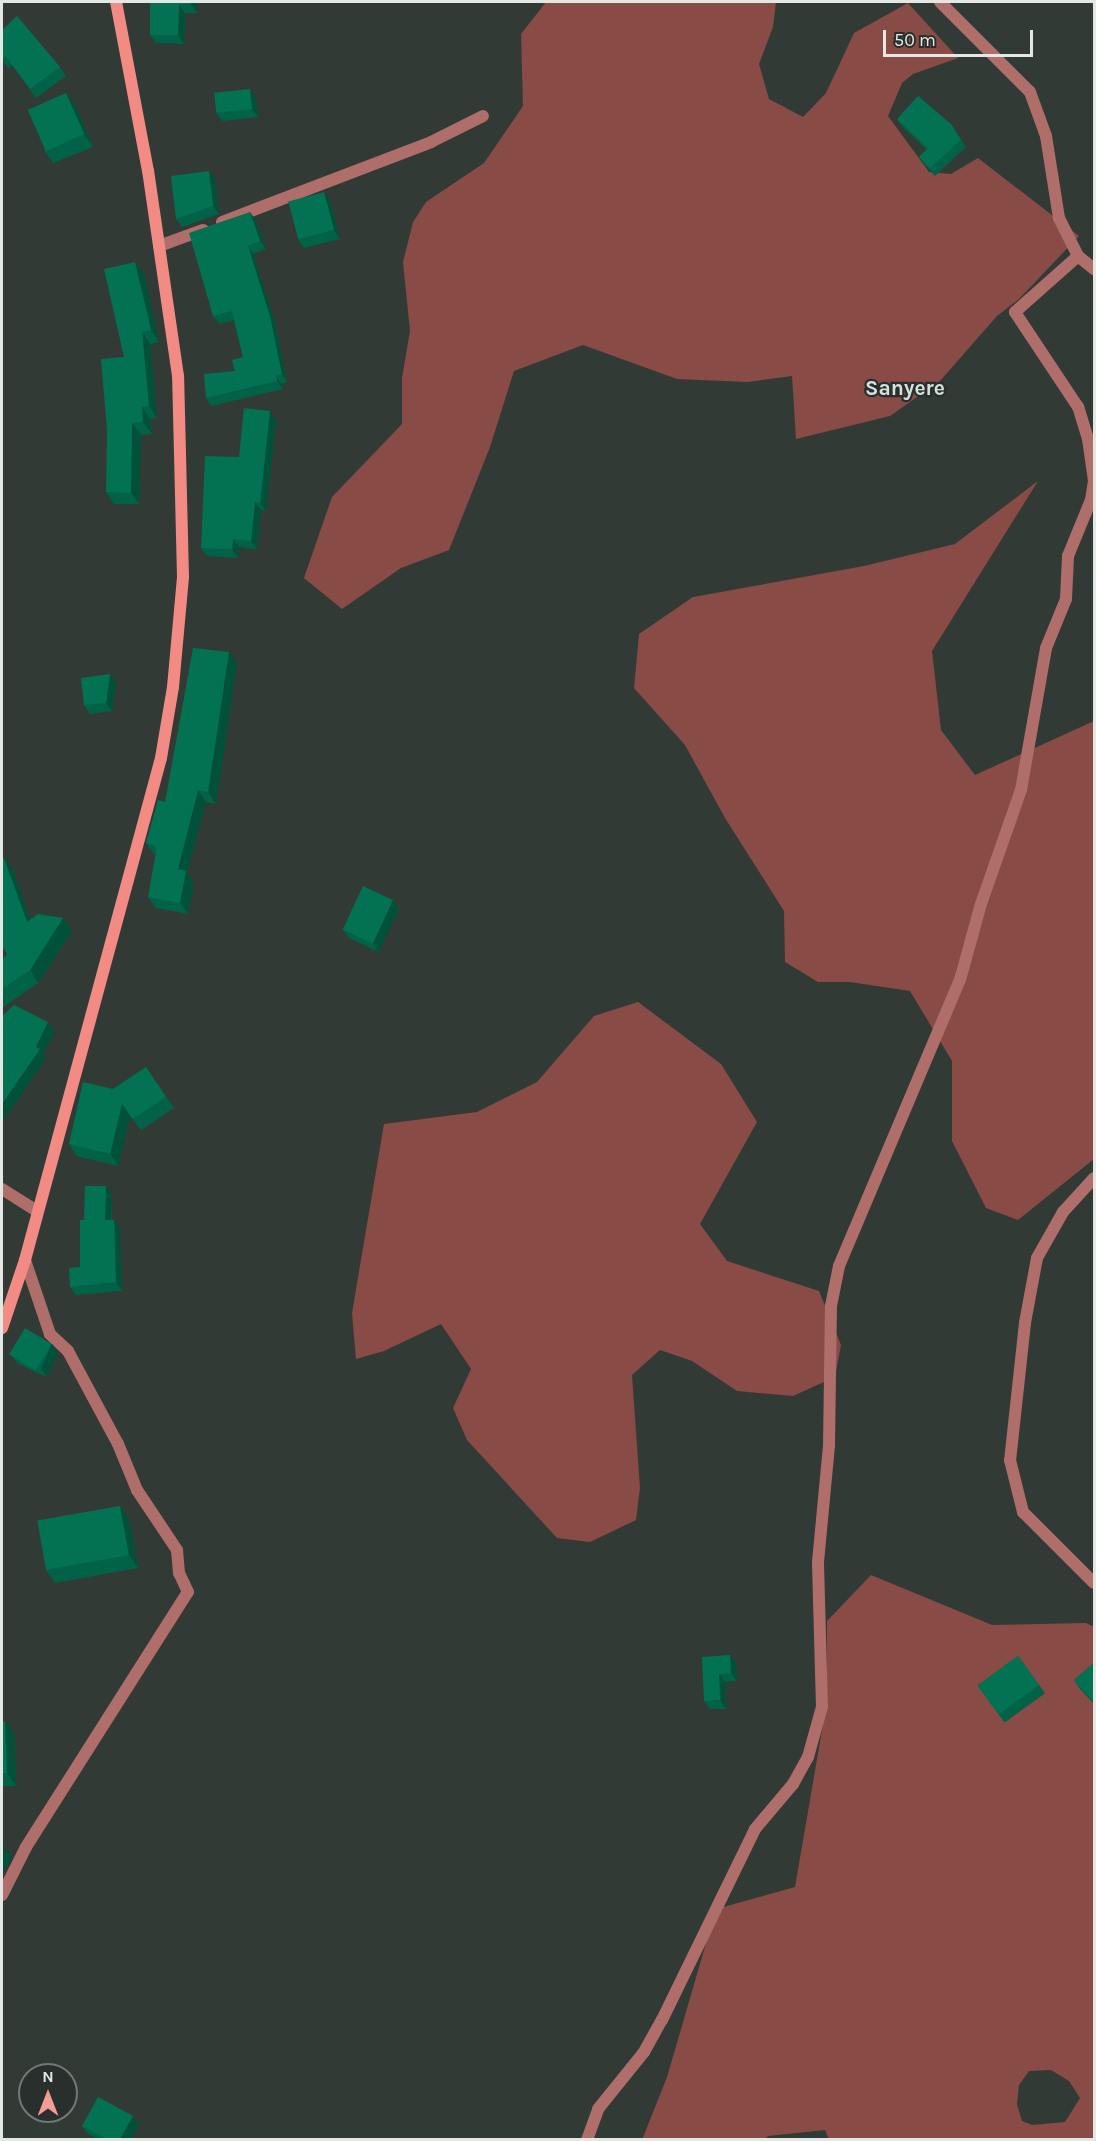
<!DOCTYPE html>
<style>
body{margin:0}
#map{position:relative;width:1096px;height:2141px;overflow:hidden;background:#323a36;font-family:Karla,sans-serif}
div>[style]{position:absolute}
.green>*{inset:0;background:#884b46}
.street>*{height:12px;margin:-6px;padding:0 6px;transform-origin:6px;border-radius:6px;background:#af6e69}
.secondary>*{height:12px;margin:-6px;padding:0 6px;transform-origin:6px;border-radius:6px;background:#f28b83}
.wall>*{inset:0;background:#026247;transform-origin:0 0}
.shaded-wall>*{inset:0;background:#01503a}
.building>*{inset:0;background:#027253;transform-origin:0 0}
span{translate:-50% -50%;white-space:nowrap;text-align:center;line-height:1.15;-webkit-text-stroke:4.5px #282f2c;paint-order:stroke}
.quarter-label{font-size:21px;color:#d7e1dc;font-weight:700}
.frame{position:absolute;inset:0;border:3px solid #e3e8e5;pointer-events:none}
.north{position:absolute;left:18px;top:2063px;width:60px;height:60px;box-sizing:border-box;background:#282f2c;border:2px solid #737976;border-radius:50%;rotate:0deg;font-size:16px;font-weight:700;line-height:24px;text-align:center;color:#e3e8e5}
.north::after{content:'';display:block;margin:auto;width:21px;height:27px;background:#f59c94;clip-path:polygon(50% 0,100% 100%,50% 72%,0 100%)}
.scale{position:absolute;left:883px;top:30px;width:150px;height:27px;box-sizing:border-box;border:3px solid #e3e8e5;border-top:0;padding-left:8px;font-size:18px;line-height:21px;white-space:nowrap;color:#e3e8e5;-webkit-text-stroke:4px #282f2c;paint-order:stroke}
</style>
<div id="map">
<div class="green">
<i style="clip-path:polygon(546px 2px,776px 2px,773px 27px,759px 64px,769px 99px,803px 117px,826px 93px,854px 33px,908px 3px,958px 58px,913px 74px,902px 83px,888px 116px,929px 172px,951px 174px,978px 158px,1079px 236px,1019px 299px,997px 316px,940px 381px,890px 416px,796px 439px,792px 376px,748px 382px,677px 379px,583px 345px,514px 371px,490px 447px,449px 550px,401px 568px,342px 609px,304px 578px,332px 497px,402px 424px,402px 378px,410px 331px,403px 262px,413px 222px,426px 202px,484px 163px,523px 106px,521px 34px)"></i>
<i style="clip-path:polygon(1038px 481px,932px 651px,941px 730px,975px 775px,1094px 721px,1094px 1159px,1018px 1220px,986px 1208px,952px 1141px,952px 1061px,910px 991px,850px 982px,818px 982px,785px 962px,784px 911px,725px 818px,685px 745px,634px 688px,639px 634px,693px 597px,864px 566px,955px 544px)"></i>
<i style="clip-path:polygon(638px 1002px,721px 1064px,757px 1122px,700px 1224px,727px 1261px,819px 1291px,841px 1345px,835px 1377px,793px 1396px,737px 1391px,692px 1361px,660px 1350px,632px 1375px,640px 1488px,636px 1520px,590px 1542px,557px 1538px,467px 1440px,453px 1408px,471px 1369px,441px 1324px,384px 1351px,356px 1359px,352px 1313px,384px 1124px,477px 1112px,537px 1082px,594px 1016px)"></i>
<i style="clip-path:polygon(evenodd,871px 1575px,992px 1625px,1086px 1623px,1094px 1627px,1094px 2139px,829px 2140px,825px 2130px,768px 2136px,765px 2139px,642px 2140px,667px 2077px,716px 1909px,795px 1887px,827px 1701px,827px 1621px,871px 1575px,1051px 2070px,1069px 2081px,1080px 2098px,1065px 2122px,1032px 2125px,1022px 2121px,1017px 2104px,1019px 2085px,1029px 2071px,1051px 2070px)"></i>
</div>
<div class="street">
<i style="left:940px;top:2px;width:127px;rotate:45deg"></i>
<i style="left:1030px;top:92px;width:47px;rotate:70deg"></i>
<i style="left:1046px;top:136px;width:83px;rotate:81deg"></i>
<i style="left:1059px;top:218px;width:42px;rotate:63.4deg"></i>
<i style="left:1078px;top:256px;width:21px;rotate:39deg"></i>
<i style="left:222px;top:222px;width:224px;rotate:-20.9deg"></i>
<i style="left:431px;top:142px;width:58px;rotate:-26.6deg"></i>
<i style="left:159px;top:246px;width:47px;rotate:-20deg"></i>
<i style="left:1094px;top:1178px;width:46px;rotate:132.4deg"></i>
<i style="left:1063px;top:1212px;width:53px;rotate:119.5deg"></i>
<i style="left:1037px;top:1258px;width:66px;rotate:100.5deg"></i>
<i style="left:1025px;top:1323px;width:138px;rotate:96.2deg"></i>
<i style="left:1010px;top:1460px;width:54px;rotate:76deg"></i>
<i style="left:1023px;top:1512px;width:100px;rotate:45deg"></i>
<i style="left:2px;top:1189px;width:41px;rotate:32.2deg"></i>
<i style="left:2px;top:1895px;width:54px;rotate:-63.4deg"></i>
<i style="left:26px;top:1847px;width:302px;rotate:-57.6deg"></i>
<i style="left:188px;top:1592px;width:21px;rotate:-115deg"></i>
<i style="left:179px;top:1573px;width:23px;rotate:-95deg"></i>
<i style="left:177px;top:1550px;width:72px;rotate:-123.7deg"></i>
<i style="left:137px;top:1490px;width:50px;rotate:-112.4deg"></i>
<i style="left:118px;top:1444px;width:106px;rotate:-118.3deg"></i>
<i style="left:68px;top:1351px;width:25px;rotate:-137deg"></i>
<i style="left:50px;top:1334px;width:78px;rotate:-108.7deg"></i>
<i style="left:587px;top:2140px;width:33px;rotate:-70deg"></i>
<i style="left:598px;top:2109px;width:73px;rotate:-51.1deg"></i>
<i style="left:644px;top:2052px;width:37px;rotate:-61deg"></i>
<i style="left:662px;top:2020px;width:212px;rotate:-64deg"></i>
<i style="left:755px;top:1829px;width:59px;rotate:-49.8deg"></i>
<i style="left:793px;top:1784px;width:31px;rotate:-61deg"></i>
<i style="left:808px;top:1757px;width:52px;rotate:-74.4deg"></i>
<i style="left:822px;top:1707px;width:145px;rotate:-91.6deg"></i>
<i style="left:818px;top:1562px;width:117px;rotate:-84.6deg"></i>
<i style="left:829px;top:1446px;width:140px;rotate:-89.2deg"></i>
<i style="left:831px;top:1306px;width:41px;rotate:-78.7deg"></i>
<i style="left:839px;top:1266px;width:311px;rotate:-67.1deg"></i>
<i style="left:960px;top:980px;width:79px;rotate:-74.6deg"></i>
<i style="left:981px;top:904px;width:121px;rotate:-70.7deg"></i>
<i style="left:1021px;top:790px;width:144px;rotate:-80deg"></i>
<i style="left:1046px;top:648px;width:53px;rotate:-67.8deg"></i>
<i style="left:1066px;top:599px;width:43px;rotate:-87.3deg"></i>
<i style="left:1068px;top:556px;width:61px;rotate:-67.7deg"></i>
<i style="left:1091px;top:500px;width:19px;rotate:-81deg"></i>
<i style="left:1094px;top:481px;width:42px;rotate:-98.1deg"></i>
<i style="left:1088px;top:439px;width:34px;rotate:-107deg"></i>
<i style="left:1078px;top:407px;width:114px;rotate:-123.6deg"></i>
<i style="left:1015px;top:312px;width:84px;rotate:-41.6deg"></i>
</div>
<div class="secondary">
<i style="left:2px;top:1328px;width:72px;rotate:-71.3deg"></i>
<i style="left:25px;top:1260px;width:520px;rotate:-74.84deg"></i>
<i style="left:161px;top:758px;width:72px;rotate:-80.4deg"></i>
<i style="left:173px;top:687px;width:110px;rotate:-84.8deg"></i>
<i style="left:183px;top:577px;width:201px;rotate:-91.4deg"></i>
<i style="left:178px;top:376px;width:207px;rotate:-98.3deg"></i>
<i style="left:148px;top:171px;width:172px;rotate:-100.7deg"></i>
</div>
<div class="wall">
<i style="clip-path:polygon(150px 2px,197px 2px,197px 13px,185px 13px,184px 44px,156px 43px,150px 35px)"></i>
<i style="clip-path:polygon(2px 30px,60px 67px,66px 76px,36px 98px,12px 65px,8px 68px,2px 60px)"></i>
<i style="clip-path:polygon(256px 98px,258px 117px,222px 121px,216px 113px)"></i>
<i style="clip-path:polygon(75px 105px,93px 147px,53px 163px,44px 150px)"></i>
<i style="clip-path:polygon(897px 119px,951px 124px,966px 147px,935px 176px,924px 164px,919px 157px,927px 150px,902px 126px)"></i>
<i style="clip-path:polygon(215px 179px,219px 214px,182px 227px,176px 219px)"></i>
<i style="clip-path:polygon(330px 201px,340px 239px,304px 248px,298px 240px)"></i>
<i style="clip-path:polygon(250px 212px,255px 220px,266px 249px,253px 254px,275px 323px,287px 382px,281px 384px,283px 389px,211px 406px,206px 398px,235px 371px,243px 357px,234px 320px,219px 324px,213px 316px)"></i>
<i style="clip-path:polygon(144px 274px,159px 342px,150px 344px,157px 418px,150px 419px,152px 434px,141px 435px,139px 504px,114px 504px,106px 492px,124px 357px)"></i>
<i style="clip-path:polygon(270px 411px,276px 420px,266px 511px,261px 510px,257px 549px,239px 547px,238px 558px,207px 556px,201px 548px,239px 457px)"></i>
<i style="clip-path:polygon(237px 663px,216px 804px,206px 802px,187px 873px,194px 882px,188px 914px,156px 908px,148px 897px,156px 854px,154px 854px,146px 843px,165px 802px)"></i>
<i style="clip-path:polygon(110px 674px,116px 683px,112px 711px,90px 714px,84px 705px)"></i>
<i style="clip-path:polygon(13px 870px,30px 919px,63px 918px,72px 931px,38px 983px,2px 1008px,2px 960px,7px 954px)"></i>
<i style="clip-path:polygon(393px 900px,399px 908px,379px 952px,349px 938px,343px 930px)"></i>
<i style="clip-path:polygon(146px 1067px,174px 1108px,141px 1130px,130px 1116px,118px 1166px,76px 1156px,69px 1144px,113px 1089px)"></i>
<i style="clip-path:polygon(106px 1186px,112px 1195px,112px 1220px,114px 1220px,120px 1228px,122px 1291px,76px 1295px,70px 1287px,80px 1267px,84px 1220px)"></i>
<i style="clip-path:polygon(52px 1344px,58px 1353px,47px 1377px,18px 1364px,12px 1356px)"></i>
<i style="clip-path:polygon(129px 1519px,138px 1568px,55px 1583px,46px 1570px)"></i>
<i style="clip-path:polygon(730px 1655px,736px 1664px,737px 1681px,725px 1682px,726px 1709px,710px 1709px,704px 1701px)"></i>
<i style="left:1018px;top:1656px;width:46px;height:50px;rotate:54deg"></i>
<i style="clip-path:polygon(1095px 1662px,1095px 1705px,1080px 1689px,1074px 1680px)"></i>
<i style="clip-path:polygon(5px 1721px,14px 1734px,16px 1786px,2px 1786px,2px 1722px)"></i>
<i style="clip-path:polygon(139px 2125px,131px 2139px,98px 2139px,88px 2134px,82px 2126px)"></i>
</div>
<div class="shaded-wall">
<i style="clip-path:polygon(191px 2px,197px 2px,197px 13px,191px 4px)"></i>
<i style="clip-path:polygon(179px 4px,185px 13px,184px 44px,178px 35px)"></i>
<i style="clip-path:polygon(250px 89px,256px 98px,258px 117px,252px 109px)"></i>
<i style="clip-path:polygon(66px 93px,75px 105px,93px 147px,84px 134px)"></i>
<i style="clip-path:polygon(209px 171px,215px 179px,219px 214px,213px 206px)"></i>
<i style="clip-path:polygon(324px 192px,330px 201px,340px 239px,334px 230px)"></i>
<i style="clip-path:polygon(250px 212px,255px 220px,266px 249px,260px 241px)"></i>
<i style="clip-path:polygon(248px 246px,253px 254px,275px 323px,287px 382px,282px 374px)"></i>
<i style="clip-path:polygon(135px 262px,144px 274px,159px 342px,151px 330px)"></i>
<i style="clip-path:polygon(142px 332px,150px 344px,157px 418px,149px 406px)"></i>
<i style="clip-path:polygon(276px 376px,281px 384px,283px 389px,277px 381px)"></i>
<i style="clip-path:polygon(142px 407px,150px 419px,152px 434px,143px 422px)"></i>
<i style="clip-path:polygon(270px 411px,276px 420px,266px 511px,260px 503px)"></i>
<i style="clip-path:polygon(132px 423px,141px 435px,139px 504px,131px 493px)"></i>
<i style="clip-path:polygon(255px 502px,261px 510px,257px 549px,251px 541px)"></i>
<i style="clip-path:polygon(233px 539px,239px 547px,238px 558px,232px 549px)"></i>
<i style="clip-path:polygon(229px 652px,237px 663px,216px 804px,208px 792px)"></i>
<i style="clip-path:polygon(110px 674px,116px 683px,112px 711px,106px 703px)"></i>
<i style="clip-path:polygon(198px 790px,206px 802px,187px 873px,194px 882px,188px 914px,180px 903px,178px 869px)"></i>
<i style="clip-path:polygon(4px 858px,13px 870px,35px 934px,27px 922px)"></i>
<i style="clip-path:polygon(393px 900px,399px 908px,379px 952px,373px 944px)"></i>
<i style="clip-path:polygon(63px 918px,72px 931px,38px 983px,30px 970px)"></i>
<i style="clip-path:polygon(48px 1022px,55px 1032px,43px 1054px,46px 1058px,2px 1123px,2px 1104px,36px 1047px)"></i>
<i style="clip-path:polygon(122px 1104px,130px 1116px,118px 1166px,110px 1154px)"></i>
<i style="clip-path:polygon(106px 1186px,112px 1195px,111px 1228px,105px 1220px)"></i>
<i style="clip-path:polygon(114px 1220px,120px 1228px,122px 1291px,116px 1282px)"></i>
<i style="clip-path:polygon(52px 1344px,58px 1353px,47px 1377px,41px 1369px)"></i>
<i style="clip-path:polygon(120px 1506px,129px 1519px,138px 1568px,129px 1555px)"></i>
<i style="clip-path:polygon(730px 1655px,736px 1664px,737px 1681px,731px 1673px)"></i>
<i style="clip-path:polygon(719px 1674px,725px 1682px,726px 1709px,720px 1700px)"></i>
<i style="clip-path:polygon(5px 1721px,14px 1734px,16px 1786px,7px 1773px)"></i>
<i style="clip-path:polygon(3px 1845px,12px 1857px,2px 1874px,2px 1847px)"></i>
<i style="clip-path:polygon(133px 2116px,139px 2125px,131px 2139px,120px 2139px)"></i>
</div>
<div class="building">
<i style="clip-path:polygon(150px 2px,191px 2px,191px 4px,179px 4px,178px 35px,150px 35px)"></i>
<i style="clip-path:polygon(17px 16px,60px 67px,30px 89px,6px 56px,2px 59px,2px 30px)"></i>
<i style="left:250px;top:89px;width:20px;height:36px;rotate:84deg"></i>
<i style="left:66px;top:93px;width:45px;height:42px;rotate:66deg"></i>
<i style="clip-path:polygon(918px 96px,951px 124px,961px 140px,930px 168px,919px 157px,928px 148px,897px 119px)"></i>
<i style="clip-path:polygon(209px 171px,213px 206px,176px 219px,171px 176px)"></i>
<i style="left:324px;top:192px;width:39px;height:37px;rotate:75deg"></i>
<i style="clip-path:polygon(250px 212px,260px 241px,248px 246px,270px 316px,282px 374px,276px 376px,277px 381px,206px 398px,204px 374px,235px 371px,232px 360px,243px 357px,232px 311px,213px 316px,189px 233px)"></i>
<i style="clip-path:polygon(135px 262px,151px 330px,142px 332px,149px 406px,142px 407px,143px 422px,132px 423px,131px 493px,106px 492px,107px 430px,101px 359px,124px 357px,104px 269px)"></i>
<i style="clip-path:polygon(244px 408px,270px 411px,260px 503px,255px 502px,251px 541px,233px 539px,232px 549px,201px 548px,205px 456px,239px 457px)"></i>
<i style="clip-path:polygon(193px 648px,229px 652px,208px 792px,198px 790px,178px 869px,186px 871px,180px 903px,148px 897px,157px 846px,146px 843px,158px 800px,165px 802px)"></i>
<i style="clip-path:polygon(110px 674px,106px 703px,84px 705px,81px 678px)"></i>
<i style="clip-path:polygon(4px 858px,27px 922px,38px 914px,63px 918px,30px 970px,2px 989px,2px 960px,7px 954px,2px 946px,2px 859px)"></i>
<i style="left:363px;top:886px;width:33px;height:48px;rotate:25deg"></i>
<i style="clip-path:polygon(14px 1005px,48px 1022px,36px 1047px,40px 1049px,2px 1104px,2px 1016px)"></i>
<i style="clip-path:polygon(146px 1067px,166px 1097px,133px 1119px,122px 1104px,110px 1154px,69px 1144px,83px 1082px,113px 1089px)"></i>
<i style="clip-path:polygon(85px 1186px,106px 1186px,105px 1220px,114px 1220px,116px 1282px,70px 1287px,69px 1268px,80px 1267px,80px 1220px,84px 1220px)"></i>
<i style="left:25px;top:1328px;width:31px;height:31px;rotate:31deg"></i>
<i style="left:120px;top:1506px;width:50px;height:84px;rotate:80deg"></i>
<i style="clip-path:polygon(730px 1655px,731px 1673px,719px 1674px,720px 1700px,704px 1701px,702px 1657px)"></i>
<i style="left:1018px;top:1656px;width:36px;height:50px;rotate:54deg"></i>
<i style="clip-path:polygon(1095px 1662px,1095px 1703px,1074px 1680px)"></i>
<i style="clip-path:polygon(5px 1721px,7px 1773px,2px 1773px,2px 1722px)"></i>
<i style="clip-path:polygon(98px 2097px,133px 2116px,120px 2139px,107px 2139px,82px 2126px)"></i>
</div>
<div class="quarter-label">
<span style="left:905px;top:388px">Sanyere</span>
</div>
<div class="frame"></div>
<div class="north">N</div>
<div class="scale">50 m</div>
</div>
